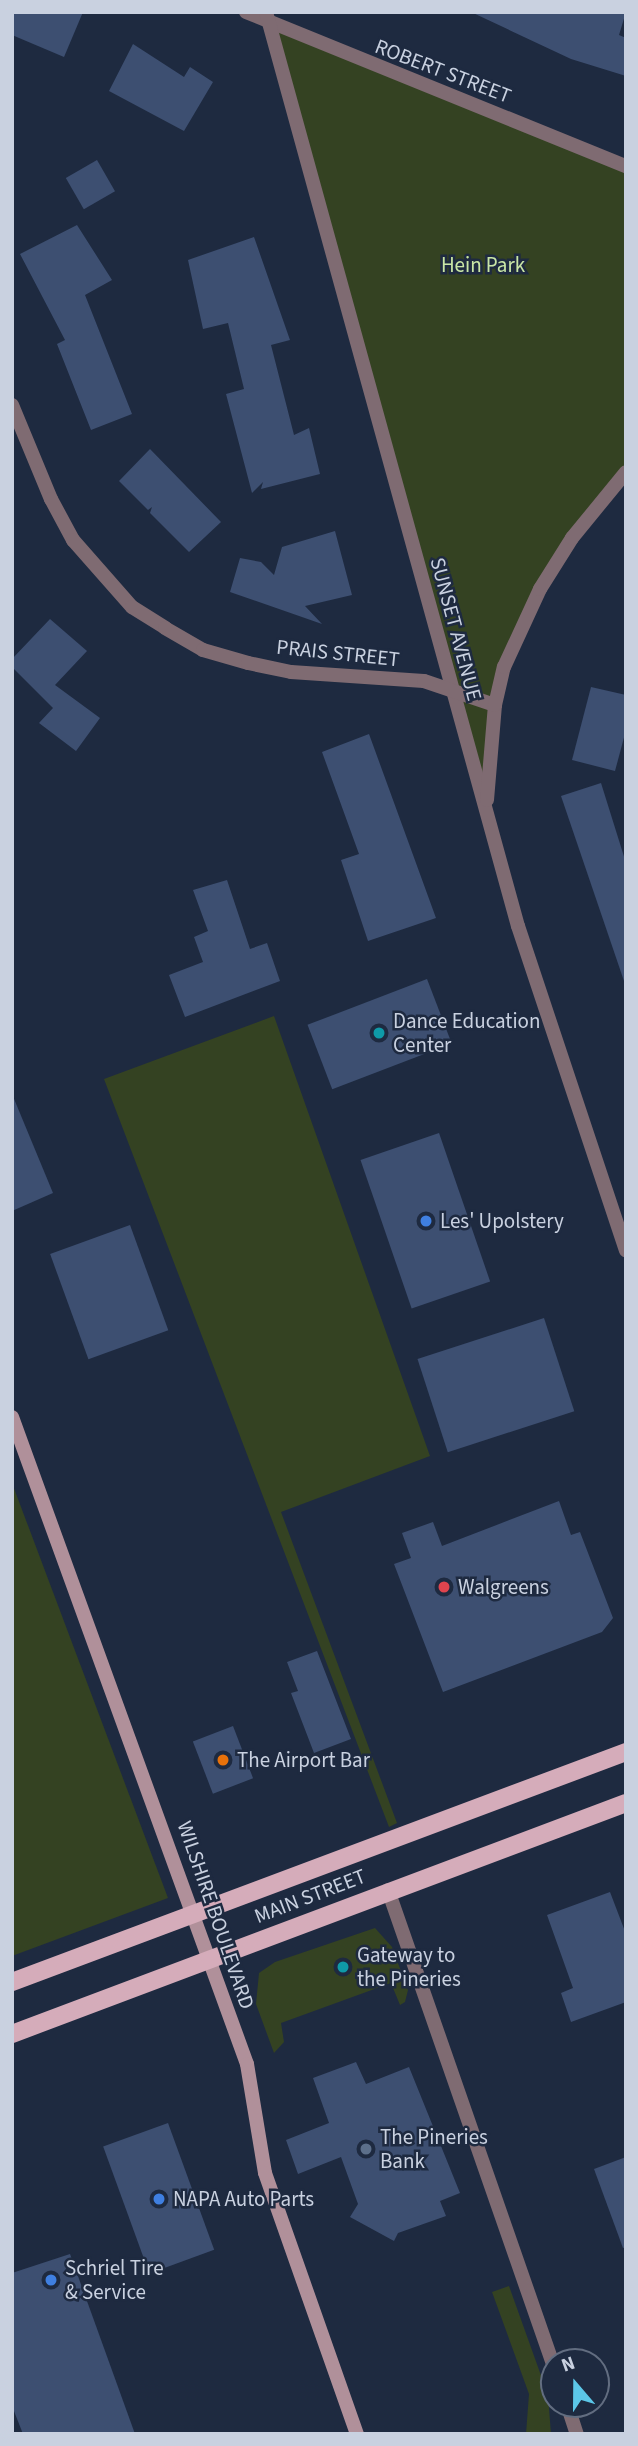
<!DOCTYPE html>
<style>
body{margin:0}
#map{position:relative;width:638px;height:2446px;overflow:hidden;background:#1e2a40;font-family:"Source Sans 3",sans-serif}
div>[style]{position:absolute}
.green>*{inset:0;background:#344222}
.building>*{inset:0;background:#3d4f71;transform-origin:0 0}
.street>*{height:14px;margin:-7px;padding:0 7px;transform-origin:7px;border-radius:7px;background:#7f6b72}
.secondary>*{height:14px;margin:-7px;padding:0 7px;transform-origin:7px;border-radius:7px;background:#b0909a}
.primary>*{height:18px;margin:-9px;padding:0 9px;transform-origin:9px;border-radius:9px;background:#d5acba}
.dots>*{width:19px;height:19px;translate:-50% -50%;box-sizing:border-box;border:4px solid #1e2a40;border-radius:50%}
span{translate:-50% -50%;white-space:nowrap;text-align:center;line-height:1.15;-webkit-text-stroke:5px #1e2a40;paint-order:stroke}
.street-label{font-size:21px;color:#c9d1e0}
.park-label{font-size:21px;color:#c9e6a6}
.poi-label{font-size:21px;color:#c9d1e0}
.left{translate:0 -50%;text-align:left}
.frame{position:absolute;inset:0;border:14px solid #c9d1e0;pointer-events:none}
.north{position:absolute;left:540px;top:2348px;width:70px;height:70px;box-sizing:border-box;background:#1e2a40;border:2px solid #626d80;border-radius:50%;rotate:340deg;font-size:19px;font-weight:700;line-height:28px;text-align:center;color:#c9d1e0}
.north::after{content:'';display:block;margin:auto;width:24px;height:32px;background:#5cc7e8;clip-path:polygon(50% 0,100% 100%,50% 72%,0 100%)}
</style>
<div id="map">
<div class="green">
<i style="clip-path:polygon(268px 21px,626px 166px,626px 472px,572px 538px,504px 666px,487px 815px)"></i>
<i style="clip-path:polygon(274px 1016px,430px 1456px,281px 1512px,397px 1823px,389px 1827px,104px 1079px)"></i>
<i style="clip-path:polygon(12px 1483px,168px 1898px,12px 1956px)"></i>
<i style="clip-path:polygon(375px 1928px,392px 1947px,408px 1990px,405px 2002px,400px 2005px,391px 1983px,281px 2023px,284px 2042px,274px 2053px,256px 2004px,259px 1973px,275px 1962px)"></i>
<i style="clip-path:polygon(509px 2286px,548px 2395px,551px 2434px,526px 2434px,529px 2394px,492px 2292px)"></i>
</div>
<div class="building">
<i style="clip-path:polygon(12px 12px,83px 12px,64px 57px,12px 35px)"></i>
<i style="clip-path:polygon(471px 12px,626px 12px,619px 35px,626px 38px,626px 76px,571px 59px)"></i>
<i style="clip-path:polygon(133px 44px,184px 77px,190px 67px,213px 82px,184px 131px,109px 91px)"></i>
<i style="left:97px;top:160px;width:36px;height:36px;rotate:60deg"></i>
<i style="clip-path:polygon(77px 225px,112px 280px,85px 295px,132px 414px,91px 430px,57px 344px,65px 340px,20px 254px)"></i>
<i style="clip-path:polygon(254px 237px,290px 340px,271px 345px,294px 435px,309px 428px,320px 474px,261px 489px,263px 482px,252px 493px,226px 394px,244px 389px,228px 323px,203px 329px,188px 260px)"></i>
<i style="clip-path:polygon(150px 449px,221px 522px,189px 552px,150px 513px,152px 507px,148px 510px,119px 481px)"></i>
<i style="clip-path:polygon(335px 531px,352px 595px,305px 606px,322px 624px,230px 592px,240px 558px,261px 562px,274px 575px,282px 547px)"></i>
<i style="clip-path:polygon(50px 619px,87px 651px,55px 685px,100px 718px,76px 751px,39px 723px,53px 708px,12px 667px,12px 659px)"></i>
<i style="clip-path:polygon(591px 687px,626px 695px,626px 730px,615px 771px,572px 760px)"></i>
<i style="clip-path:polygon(369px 734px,436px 918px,368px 941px,341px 860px,359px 854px,322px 752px)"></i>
<i style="clip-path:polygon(601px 783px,626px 863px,624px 981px,561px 796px)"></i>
<i style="clip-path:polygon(227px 880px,250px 949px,267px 943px,280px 981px,185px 1017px,169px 975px,203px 962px,194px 937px,208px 931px,193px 890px)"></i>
<i style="left:427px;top:979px;width:69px;height:128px;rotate:69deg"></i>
<i style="clip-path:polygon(12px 1094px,53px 1193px,12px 1211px)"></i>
<i style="left:439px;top:1133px;width:157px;height:83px;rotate:71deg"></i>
<i style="left:130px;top:1225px;width:112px;height:85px;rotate:70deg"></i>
<i style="left:544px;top:1318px;width:98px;height:133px;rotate:72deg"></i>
<i style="clip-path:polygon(559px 1501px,571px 1535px,580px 1532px,613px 1618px,602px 1632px,443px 1692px,394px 1564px,411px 1558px,402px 1533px,433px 1522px,442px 1546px)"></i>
<i style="clip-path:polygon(317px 1651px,351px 1739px,314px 1753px,291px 1693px,298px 1691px,287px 1662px)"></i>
<i style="left:233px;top:1726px;width:56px;height:43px;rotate:69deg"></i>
<i style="clip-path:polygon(610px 1892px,626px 1934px,626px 2002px,571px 2022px,561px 1993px,573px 1988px,547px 1915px)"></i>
<i style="clip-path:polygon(356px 2062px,366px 2084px,409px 2067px,460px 2193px,440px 2201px,446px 2216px,398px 2233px,394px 2241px,350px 2217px,358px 2204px,341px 2157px,298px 2174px,286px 2140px,329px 2123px,313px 2078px)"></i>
<i style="left:168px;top:2123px;width:135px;height:69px;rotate:70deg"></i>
<i style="clip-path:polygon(626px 2157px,626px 2247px,623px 2248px,594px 2169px)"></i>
<i style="clip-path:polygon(70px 2254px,135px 2434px,23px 2434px,12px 2406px,12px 2273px)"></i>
</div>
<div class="street">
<i style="left:246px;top:12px;width:410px;rotate:22.1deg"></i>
<i style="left:266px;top:12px;width:948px;rotate:74.59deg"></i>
<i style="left:518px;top:926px;width:342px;rotate:71.6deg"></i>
<i style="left:12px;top:405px;width:102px;rotate:67.5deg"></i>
<i style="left:51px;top:499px;width:47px;rotate:61.8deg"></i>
<i style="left:73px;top:540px;width:89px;rotate:48.6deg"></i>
<i style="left:132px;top:607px;width:39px;rotate:32deg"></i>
<i style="left:165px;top:628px;width:44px;rotate:30.1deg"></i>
<i style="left:203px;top:650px;width:47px;rotate:16.1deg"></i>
<i style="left:248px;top:663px;width:44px;rotate:11.8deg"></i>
<i style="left:291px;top:672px;width:133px;rotate:3.9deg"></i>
<i style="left:424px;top:681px;width:75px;rotate:18.7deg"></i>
<i style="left:487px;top:800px;width:95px;rotate:-85.2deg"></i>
<i style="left:495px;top:705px;width:39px;rotate:-77deg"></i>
<i style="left:504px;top:667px;width:86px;rotate:-65.2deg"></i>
<i style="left:540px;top:589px;width:60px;rotate:-57.9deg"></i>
<i style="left:572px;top:538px;width:85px;rotate:-50.7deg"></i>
<i style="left:388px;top:1890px;width:505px;rotate:70.81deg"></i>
<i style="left:567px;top:2404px;width:32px;rotate:72deg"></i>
</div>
<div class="secondary">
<i style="left:12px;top:1417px;width:688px;rotate:70.04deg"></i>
<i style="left:247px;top:2064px;width:110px;rotate:80.6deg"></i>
<i style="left:265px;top:2173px;width:277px;rotate:70.6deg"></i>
</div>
<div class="primary">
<i style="left:12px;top:1982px;width:656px;rotate:-20.54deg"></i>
<i style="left:12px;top:2034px;width:656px;rotate:-20.62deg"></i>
</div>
<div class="dots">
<i style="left:379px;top:1033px;background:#0f9aa8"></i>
<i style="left:426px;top:1221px;background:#3f7fe0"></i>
<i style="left:444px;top:1587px;background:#e0444e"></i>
<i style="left:223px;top:1760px;background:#e8710a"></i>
<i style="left:343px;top:1967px;background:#0f9aa8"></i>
<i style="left:366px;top:2149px;background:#5c6f8a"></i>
<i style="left:159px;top:2199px;background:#3f7fe0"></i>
<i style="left:51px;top:2280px;background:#3f7fe0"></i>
</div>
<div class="street-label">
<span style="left:443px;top:71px;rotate:21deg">ROBERT STREET</span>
<span style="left:456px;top:629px;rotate:75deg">SUNSET AVENUE</span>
<span style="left:338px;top:653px;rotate:6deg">PRAIS STREET</span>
<span style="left:310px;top:1896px;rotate:-21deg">MAIN STREET</span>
<span style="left:216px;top:1915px;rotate:71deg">WILSHIRE BOULEVARD</span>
</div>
<div class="park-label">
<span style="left:483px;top:265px">Hein Park</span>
</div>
<div class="poi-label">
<span class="left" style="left:393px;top:1033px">Dance Education<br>Center</span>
<span class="left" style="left:440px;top:1221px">Les' Upolstery</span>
<span class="left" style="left:458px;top:1587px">Walgreens</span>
<span class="left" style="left:237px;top:1760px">The Airport Bar</span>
<span class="left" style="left:357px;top:1967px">Gateway to<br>the Pineries</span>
<span class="left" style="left:380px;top:2149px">The Pineries<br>Bank</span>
<span class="left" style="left:173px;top:2199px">NAPA Auto Parts</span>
<span class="left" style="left:65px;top:2280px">Schriel Tire<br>&amp; Service</span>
</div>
<div class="frame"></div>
<div class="north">N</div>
</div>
